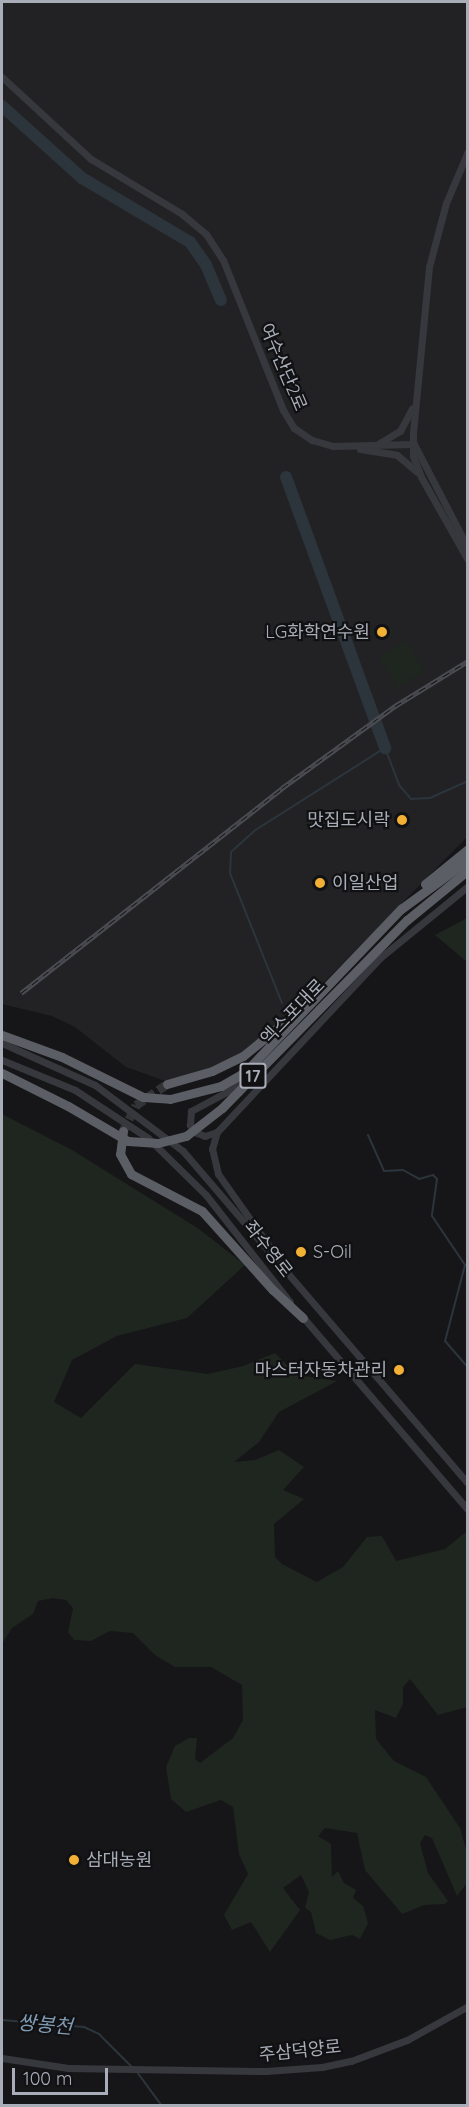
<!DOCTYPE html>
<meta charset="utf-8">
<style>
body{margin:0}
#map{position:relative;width:469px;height:2107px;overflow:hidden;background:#161618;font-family:Quicksand,"Noto Sans KR",sans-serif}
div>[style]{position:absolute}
.built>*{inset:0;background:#222225}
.green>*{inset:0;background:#1e261f;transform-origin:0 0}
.stream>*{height:2px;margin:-1px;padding:0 1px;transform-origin:1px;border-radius:1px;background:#2c353c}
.river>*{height:12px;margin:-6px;padding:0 6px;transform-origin:6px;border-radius:6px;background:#2c353c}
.trunk-tunnel>*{height:9px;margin-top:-4.5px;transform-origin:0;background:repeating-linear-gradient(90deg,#333438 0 9px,transparent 0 13.5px)}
.tertiary>*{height:7px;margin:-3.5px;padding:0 3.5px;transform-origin:3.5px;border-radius:3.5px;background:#37383d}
.trunk>*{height:9px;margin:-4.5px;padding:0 4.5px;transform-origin:4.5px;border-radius:4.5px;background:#5b5e65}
.rail>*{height:4.5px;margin-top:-2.25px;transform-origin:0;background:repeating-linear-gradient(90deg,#111113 0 7px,#4a4c52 0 14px);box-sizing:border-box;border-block:2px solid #4a4c52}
.trunk-bridge>*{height:9px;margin:-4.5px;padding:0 4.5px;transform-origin:4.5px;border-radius:4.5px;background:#5b5e65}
.dots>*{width:16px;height:16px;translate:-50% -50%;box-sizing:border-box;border:3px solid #111113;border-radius:50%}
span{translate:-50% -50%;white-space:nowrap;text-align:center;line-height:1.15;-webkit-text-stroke:4.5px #111113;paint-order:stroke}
.shield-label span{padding:2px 4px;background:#111113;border:2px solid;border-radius:4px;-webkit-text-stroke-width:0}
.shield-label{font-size:16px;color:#a8adb8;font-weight:700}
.street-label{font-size:18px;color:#a8adb8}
.poi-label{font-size:18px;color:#a8adb8}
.right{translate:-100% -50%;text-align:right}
.left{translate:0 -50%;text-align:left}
.water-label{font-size:20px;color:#7f9bb3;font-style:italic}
.frame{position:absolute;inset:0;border:3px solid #a8adb8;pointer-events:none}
.scale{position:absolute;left:12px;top:2068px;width:96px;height:27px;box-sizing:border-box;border:3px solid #a8adb8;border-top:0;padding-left:8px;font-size:18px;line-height:21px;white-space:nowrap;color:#a8adb8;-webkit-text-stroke:4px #111113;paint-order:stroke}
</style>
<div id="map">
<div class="built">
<i style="clip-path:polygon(2px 2px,467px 2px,467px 837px,280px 1027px,251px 1051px,171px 1083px,126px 1067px,75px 1027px,52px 1016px,2px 1004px)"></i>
</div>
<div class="green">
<i style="left:406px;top:640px;width:36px;height:32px;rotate:58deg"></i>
<i style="clip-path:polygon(467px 918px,467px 962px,435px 935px)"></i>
<i style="clip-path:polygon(2px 1114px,72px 1150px,199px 1229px,245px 1265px,187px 1318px,117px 1336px,72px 1360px,54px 1402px,81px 1418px,135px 1364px,208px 1374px,243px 1366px,275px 1353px,297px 1375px,337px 1381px,279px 1412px,259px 1442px,234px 1462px,255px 1460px,279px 1450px,304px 1467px,283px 1490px,304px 1499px,274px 1524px,275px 1557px,282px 1564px,317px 1582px,343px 1567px,367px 1537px,382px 1536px,396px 1561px,445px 1549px,467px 1531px,467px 1707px,438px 1715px,410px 1679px,403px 1687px,403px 1704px,396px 1718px,375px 1710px,376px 1739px,394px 1761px,426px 1777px,460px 1828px,467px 1853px,467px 1883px,457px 1896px,432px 1838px,425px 1835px,420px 1843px,428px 1873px,448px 1901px,445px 1904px,424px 1905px,402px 1914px,365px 1870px,357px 1833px,325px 1828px,318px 1836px,331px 1844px,332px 1877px,338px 1871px,344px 1883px,356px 1890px,353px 1898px,363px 1906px,368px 1923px,360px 1939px,352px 1935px,330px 1940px,316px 1933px,311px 1912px,305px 1908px,309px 1892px,301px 1875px,283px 1888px,300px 1910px,270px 1952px,251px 1922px,232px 1930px,224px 1915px,248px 1874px,239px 1854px,233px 1807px,221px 1800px,186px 1812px,171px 1799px,166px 1767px,175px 1746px,189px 1738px,197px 1738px,195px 1759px,200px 1763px,233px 1738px,243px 1720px,242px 1685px,211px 1667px,175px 1667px,155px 1655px,133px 1633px,110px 1631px,91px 1641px,74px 1640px,68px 1632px,73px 1608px,66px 1600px,53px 1598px,38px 1601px,33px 1614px,12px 1628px,2px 1644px)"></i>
</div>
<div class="stream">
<i style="left:282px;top:1003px;width:140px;rotate:-111.8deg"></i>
<i style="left:230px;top:873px;width:21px;rotate:-87deg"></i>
<i style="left:231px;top:852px;width:31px;rotate:-42deg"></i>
<i style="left:254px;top:831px;width:155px;rotate:-32.4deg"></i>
<i style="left:385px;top:748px;width:40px;rotate:69deg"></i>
<i style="left:399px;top:785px;width:18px;rotate:49deg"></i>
<i style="left:411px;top:799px;width:19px;rotate:-3deg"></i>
<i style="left:430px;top:798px;width:42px;rotate:-24.1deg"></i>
<i style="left:368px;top:1135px;width:39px;rotate:66deg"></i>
<i style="left:384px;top:1171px;width:19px;rotate:-3deg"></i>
<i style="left:403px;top:1170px;width:18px;rotate:29deg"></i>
<i style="left:419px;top:1179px;width:15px;rotate:-16deg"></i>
<i style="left:433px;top:1175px;width:6px;rotate:45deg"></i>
<i style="left:437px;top:1179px;width:37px;rotate:98deg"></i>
<i style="left:432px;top:1216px;width:59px;rotate:56deg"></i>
<i style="left:465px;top:1265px;width:79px;rotate:104.7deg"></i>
<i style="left:445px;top:1341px;width:35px;rotate:49deg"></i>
<i style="left:2px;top:2020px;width:82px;rotate:4.9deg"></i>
<i style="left:84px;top:2027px;width:17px;rotate:25deg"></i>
<i style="left:99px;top:2034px;width:48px;rotate:45deg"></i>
<i style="left:137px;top:2072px;width:42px;rotate:53.7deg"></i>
</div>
<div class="river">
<i style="left:2px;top:106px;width:108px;rotate:42deg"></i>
<i style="left:82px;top:178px;width:126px;rotate:30.7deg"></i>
<i style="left:190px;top:242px;width:28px;rotate:55deg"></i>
<i style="left:206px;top:265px;width:38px;rotate:67deg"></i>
<i style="left:286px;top:477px;width:289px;rotate:69.9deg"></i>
</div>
<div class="trunk-tunnel">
<i style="left:123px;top:1131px;width:29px;rotate:-63deg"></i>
<i style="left:136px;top:1105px;width:37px;rotate:-34deg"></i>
</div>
<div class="tertiary">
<i style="left:2px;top:77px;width:121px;rotate:42.7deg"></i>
<i style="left:91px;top:159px;width:106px;rotate:31.1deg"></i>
<i style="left:182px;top:214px;width:31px;rotate:40deg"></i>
<i style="left:206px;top:234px;width:31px;rotate:57deg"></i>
<i style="left:223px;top:260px;width:162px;rotate:68.2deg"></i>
<i style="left:283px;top:410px;width:21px;rotate:59deg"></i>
<i style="left:294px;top:428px;width:22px;rotate:34deg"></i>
<i style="left:312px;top:440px;width:22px;rotate:16deg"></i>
<i style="left:333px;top:446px;width:81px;rotate:-1.4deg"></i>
<i style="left:468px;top:151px;width:56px;rotate:112.9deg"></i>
<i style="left:446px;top:203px;width:66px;rotate:104.9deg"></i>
<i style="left:429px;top:267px;width:167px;rotate:95.5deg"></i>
<i style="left:413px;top:433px;width:23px;rotate:90deg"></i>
<i style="left:413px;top:456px;width:22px;rotate:69deg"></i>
<i style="left:421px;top:477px;width:95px;rotate:60.5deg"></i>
<i style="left:378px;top:444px;width:26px;rotate:-31deg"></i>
<i style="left:400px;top:431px;width:26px;rotate:-62deg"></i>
<i style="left:414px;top:444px;width:117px;rotate:62.6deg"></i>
<i style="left:360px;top:449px;width:37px;rotate:9deg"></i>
<i style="left:397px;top:455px;width:26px;rotate:40deg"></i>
<i style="left:2px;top:1043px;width:102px;rotate:24.3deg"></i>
<i style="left:95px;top:1085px;width:110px;rotate:36.9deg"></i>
<i style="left:183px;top:1151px;width:438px;rotate:49.4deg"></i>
<i style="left:2px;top:1060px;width:79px;rotate:22.3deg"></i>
<i style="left:75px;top:1090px;width:87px;rotate:33.3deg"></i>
<i style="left:148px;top:1138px;width:81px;rotate:44.5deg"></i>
<i style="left:206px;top:1195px;width:136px;rotate:51.9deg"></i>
<i style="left:217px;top:1132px;width:13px;rotate:162deg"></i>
<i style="left:205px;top:1136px;width:9px;rotate:-159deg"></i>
<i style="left:197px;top:1133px;width:11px;rotate:-131deg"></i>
<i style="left:190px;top:1125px;width:14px;rotate:-86deg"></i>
<i style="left:191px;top:1111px;width:49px;rotate:-28.1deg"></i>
<i style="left:234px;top:1088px;width:19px;rotate:-55deg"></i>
<i style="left:274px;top:1253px;width:97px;rotate:-125.3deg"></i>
<i style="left:218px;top:1174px;width:26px;rotate:-103deg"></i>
<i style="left:212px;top:1149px;width:18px;rotate:-74deg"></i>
<i style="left:217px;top:1132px;width:240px;rotate:-46.9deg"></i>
<i style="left:381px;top:957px;width:112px;rotate:-39.2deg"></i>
<i style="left:301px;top:1315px;width:257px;rotate:49.4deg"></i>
<i style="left:2px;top:2058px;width:67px;rotate:8.6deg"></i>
<i style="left:68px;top:2068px;width:198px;rotate:0.9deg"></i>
<i style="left:266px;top:2071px;width:56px;rotate:-4.1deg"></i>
<i style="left:322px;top:2067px;width:30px;rotate:-12deg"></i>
<i style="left:351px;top:2061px;width:60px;rotate:-20.6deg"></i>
<i style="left:407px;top:2040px;width:70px;rotate:-29.1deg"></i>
</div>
<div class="trunk">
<i style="left:425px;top:884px;width:55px;rotate:-39.1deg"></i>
<i style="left:407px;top:920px;width:79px;rotate:-39.3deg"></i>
<i style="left:2px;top:1035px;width:64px;rotate:20.1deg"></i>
<i style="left:62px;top:1057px;width:90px;rotate:26.3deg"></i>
<i style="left:143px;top:1097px;width:27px;rotate:4deg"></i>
<i style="left:170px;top:1099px;width:53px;rotate:-14.3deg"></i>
<i style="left:221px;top:1086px;width:28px;rotate:-30deg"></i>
<i style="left:245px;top:1072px;width:226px;rotate:-46.3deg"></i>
<i style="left:401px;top:909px;width:83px;rotate:-36.2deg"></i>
<i style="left:2px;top:1073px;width:74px;rotate:26.6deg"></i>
<i style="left:167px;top:1084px;width:47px;rotate:-16.1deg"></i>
<i style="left:212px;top:1071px;width:34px;rotate:-26deg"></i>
<i style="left:243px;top:1056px;width:71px;rotate:-39.3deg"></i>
<i style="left:123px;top:1131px;width:23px;rotate:97deg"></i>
<i style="left:120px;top:1154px;width:23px;rotate:61deg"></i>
<i style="left:131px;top:1174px;width:80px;rotate:27.5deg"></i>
<i style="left:202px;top:1211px;width:106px;rotate:48.1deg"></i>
<i style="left:273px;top:1290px;width:41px;rotate:43deg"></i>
</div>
<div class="rail">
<i style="left:21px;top:993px;width:332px;rotate:-38.1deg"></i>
<i style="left:282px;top:788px;width:140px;rotate:-36deg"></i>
<i style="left:395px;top:706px;width:86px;rotate:-31.7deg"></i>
</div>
<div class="trunk-bridge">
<i style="left:68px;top:1106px;width:69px;rotate:30.3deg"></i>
<i style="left:128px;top:1141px;width:30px;rotate:4deg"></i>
<i style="left:158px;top:1143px;width:29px;rotate:-14deg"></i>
<i style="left:186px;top:1136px;width:46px;rotate:-37.9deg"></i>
<i style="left:222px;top:1108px;width:264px;rotate:-45.5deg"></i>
</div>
<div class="dots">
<i style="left:382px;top:632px;background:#f2b134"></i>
<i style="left:402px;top:820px;background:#f2b134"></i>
<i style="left:320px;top:883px;background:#f2b134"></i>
<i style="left:301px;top:1252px;background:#f2b134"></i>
<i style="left:399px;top:1370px;background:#f2b134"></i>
<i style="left:74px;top:1860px;background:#f2b134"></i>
</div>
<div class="shield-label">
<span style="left:253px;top:1076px">17</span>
</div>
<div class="street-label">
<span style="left:283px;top:367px;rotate:67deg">여수산단2로</span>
<span style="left:293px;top:1012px;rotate:-46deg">엑스포대로</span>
<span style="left:268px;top:1249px;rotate:52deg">좌수영로</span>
<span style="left:300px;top:2051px;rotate:-6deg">주삼덕양로</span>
</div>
<div class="poi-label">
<span class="right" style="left:370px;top:632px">LG화학연수원</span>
<span class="right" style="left:390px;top:820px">맛집도시락</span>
<span class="left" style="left:332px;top:883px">이일산업</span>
<span class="left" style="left:313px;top:1252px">S-Oil</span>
<span class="right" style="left:387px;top:1370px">마스터자동차관리</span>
<span class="left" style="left:86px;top:1860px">삼대농원</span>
</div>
<div class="water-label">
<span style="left:45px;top:2024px;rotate:5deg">쌍봉천</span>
</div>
<div class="frame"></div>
<div class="scale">100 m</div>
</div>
